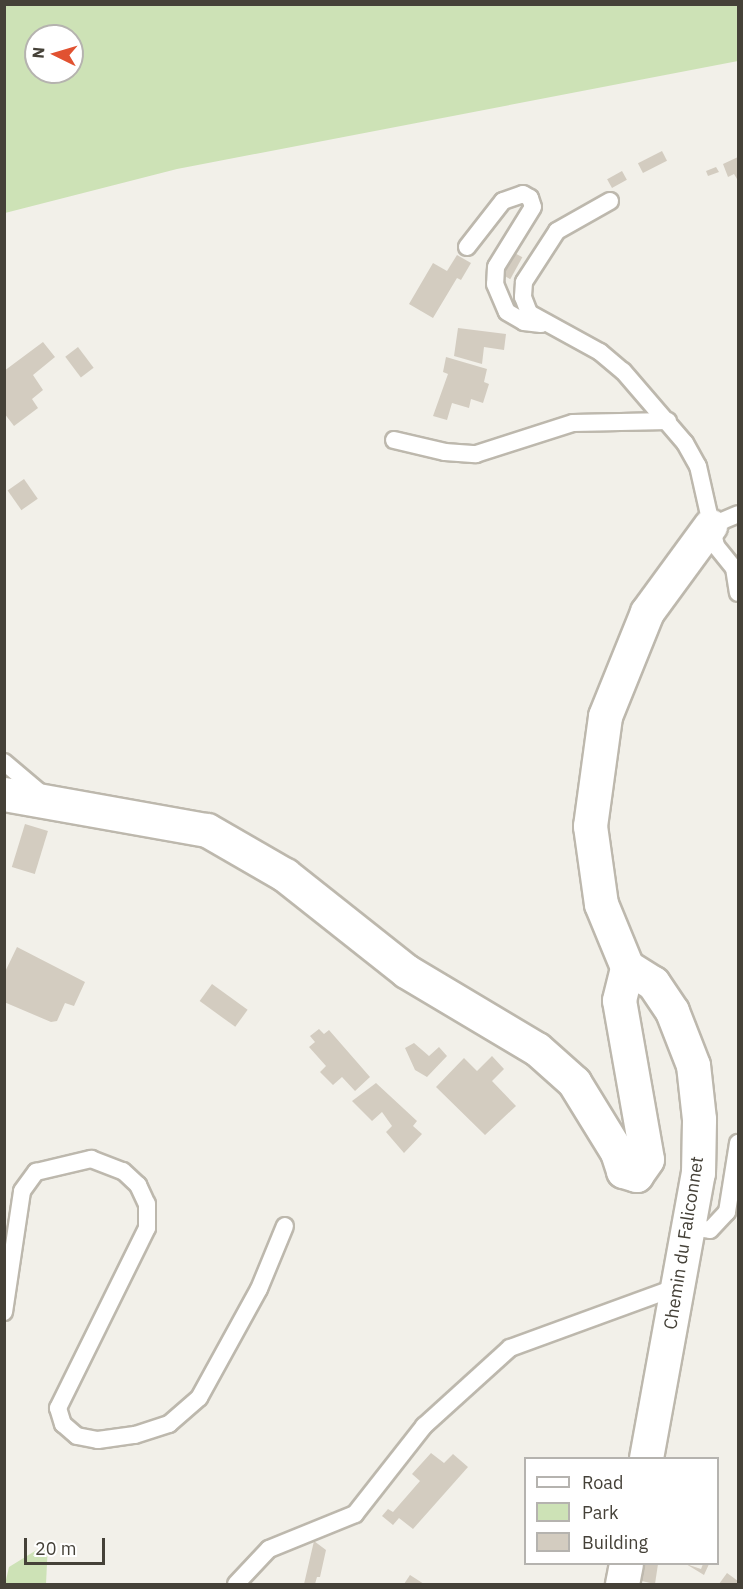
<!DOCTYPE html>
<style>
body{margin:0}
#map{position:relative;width:743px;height:1589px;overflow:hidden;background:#f2f0e9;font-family:"IBM Plex Sans",sans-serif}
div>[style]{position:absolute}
.green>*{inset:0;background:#cde2b6}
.building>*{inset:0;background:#d3ccc0;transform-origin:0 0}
.roads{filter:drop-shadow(2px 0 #bdb8ad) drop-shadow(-2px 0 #bdb8ad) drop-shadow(0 2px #bdb8ad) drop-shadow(0 -2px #bdb8ad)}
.lane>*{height:16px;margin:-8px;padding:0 8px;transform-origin:8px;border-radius:8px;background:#fff}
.street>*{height:33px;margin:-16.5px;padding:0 16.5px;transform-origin:16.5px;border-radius:16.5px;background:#fff}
span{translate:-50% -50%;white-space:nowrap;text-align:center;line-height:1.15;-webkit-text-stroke:5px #fff;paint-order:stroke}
.street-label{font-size:18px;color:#454138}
.frame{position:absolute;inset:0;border:6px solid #454138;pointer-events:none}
.legend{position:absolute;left:524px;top:1457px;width:195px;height:108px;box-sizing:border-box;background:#fff;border:2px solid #b5b3af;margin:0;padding:8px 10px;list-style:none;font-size:18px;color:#454138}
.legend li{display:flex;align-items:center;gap:12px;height:30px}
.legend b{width:30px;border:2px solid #b5b3af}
.north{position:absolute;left:24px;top:24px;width:60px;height:60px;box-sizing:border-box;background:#fff;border:2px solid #b5b3af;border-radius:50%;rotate:275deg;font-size:16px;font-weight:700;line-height:24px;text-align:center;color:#454138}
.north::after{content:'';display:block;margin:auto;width:21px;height:27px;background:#e15231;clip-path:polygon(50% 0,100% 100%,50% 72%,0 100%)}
.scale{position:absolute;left:24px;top:1538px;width:81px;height:27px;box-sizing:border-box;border:3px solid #454138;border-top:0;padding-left:8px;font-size:18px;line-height:21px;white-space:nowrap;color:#454138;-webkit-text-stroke:4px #fff;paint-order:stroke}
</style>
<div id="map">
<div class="green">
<i style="clip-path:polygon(evenodd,5px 4px,738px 5px,738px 61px,177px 169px,5px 213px,5px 4px,36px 36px,72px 36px,72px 72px,36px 72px,36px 36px)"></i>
<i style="clip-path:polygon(48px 1543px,46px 1584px,5px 1584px,9px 1567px)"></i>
</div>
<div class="building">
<i style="left:662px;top:151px;width:11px;height:27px;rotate:63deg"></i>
<i style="clip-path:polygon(738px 157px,738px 179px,737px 179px,734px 174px,728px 177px,723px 164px)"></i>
<i style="clip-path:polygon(716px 167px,719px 172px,708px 176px,706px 171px)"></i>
<i style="left:622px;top:171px;width:10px;height:17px;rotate:61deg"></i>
<i style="left:511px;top:251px;width:13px;height:25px;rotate:29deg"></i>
<i style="clip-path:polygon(457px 255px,471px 263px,461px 280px,457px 278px,433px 318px,409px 304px,433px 263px,447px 271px)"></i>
<i style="clip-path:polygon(458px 328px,506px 334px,504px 350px,484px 347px,482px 364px,454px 356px)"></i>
<i style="clip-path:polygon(43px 342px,55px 357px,33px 375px,43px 390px,32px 399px,38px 408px,14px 426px,4px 413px,4px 371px)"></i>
<i style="left:78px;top:347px;width:26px;height:16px;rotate:53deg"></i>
<i style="clip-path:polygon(446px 357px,487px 369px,484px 382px,489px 384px,483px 403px,471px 399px,469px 408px,452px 403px,447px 420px,433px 416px,448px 374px,443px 372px)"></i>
<i style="left:24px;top:479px;width:24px;height:20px;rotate:55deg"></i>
<i style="left:25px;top:824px;width:24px;height:45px;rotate:17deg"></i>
<i style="clip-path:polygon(17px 947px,85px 982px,74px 1006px,65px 1003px,57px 1021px,51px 1022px,4px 1002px,4px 974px)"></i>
<i style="left:212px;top:984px;width:44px;height:21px;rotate:36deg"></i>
<i style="clip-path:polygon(319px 1029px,324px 1034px,329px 1030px,370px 1077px,355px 1091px,342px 1077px,333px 1085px,320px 1072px,326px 1066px,309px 1047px,315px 1042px,310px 1036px)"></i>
<i style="clip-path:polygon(414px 1043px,429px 1056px,439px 1047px,447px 1056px,427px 1077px,415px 1070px,405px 1048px)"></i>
<i style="clip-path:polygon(492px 1056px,504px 1069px,492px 1081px,516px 1106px,485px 1135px,436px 1087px,464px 1058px,477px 1071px)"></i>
<i style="clip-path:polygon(376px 1083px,417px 1121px,413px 1126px,422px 1134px,404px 1153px,386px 1132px,392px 1126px,382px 1112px,372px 1121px,352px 1101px)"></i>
<i style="clip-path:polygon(431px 1453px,444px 1463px,453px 1454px,468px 1467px,413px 1529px,399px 1518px,393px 1525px,382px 1516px,388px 1509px,393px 1512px,420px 1481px,412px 1474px)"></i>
<i style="clip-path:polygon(314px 1541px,326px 1550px,320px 1577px,317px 1577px,315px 1584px,304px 1584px)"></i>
<i style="clip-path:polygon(640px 1564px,658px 1564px,655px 1584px,637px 1580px)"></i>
<i style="clip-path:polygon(686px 1564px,701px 1569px,703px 1564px,709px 1564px,704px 1575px)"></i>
<i style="clip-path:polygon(727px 1573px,738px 1581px,738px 1584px,719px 1584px)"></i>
<i style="clip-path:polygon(410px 1575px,424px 1584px,404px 1584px)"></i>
</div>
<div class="roads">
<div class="lane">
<i style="left:610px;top:201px;width:61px;rotate:150.5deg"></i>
<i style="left:557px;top:231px;width:61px;rotate:122.9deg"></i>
<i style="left:524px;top:282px;width:15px;rotate:94deg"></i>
<i style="left:523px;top:297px;width:17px;rotate:69deg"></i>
<i style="left:529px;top:313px;width:81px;rotate:28.8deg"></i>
<i style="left:600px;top:352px;width:30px;rotate:40deg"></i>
<i style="left:623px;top:371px;width:95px;rotate:49.3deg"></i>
<i style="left:685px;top:443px;width:26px;rotate:61deg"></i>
<i style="left:698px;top:466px;width:82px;rotate:77.3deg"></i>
<i style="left:716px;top:546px;width:28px;rotate:51deg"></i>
<i style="left:734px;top:568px;width:25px;rotate:81deg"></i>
<i style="left:467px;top:247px;width:58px;rotate:-52deg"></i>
<i style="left:503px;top:201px;width:21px;rotate:-19deg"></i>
<i style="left:523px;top:194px;width:8px;rotate:30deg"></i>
<i style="left:530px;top:198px;width:9px;rotate:72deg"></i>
<i style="left:533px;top:207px;width:70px;rotate:121.7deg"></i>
<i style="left:496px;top:267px;width:17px;rotate:93deg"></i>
<i style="left:495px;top:284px;width:30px;rotate:67deg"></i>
<i style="left:507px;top:312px;width:20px;rotate:30deg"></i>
<i style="left:524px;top:322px;width:17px;rotate:7deg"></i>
<i style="left:394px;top:440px;width:52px;rotate:13.2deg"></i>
<i style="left:445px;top:452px;width:31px;rotate:4deg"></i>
<i style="left:476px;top:454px;width:102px;rotate:-17.7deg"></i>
<i style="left:573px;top:423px;width:95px;rotate:-1.2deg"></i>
<i style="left:710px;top:526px;width:30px;rotate:-23deg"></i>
<i style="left:4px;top:762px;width:52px;rotate:40.4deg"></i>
<i style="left:689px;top:1227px;width:21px;rotate:8deg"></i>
<i style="left:710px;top:1230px;width:25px;rotate:-47deg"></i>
<i style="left:727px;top:1212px;width:70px;rotate:-80.9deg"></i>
<i style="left:4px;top:1312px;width:122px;rotate:-81.5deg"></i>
<i style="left:22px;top:1191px;width:24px;rotate:-54deg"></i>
<i style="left:36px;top:1172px;width:57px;rotate:-13.3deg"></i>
<i style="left:91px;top:1159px;width:34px;rotate:21deg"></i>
<i style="left:123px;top:1171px;width:21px;rotate:43deg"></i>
<i style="left:138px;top:1185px;width:21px;rotate:65deg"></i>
<i style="left:147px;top:1204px;width:24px;rotate:90deg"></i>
<i style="left:147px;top:1228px;width:201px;rotate:116.3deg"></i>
<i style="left:58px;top:1408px;width:17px;rotate:73deg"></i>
<i style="left:63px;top:1424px;width:18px;rotate:41deg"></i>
<i style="left:77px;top:1436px;width:21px;rotate:11deg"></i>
<i style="left:98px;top:1440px;width:37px;rotate:-8deg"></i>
<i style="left:135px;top:1435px;width:36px;rotate:-18deg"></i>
<i style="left:169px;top:1424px;width:40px;rotate:-41deg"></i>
<i style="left:199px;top:1398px;width:124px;rotate:-61.2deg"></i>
<i style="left:259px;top:1289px;width:68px;rotate:-67.6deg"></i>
<i style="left:236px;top:1584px;width:48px;rotate:-46.7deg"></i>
<i style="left:269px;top:1549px;width:93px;rotate:-22.1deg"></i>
<i style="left:355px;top:1514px;width:112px;rotate:-51.9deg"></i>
<i style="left:424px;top:1426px;width:116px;rotate:-42.2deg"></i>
<i style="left:510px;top:1348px;width:180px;rotate:-20.1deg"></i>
</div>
<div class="street">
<i style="left:4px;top:794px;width:206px;rotate:10.1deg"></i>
<i style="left:207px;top:830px;width:90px;rotate:30deg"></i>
<i style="left:285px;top:875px;width:154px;rotate:38.4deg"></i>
<i style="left:406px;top:971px;width:152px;rotate:30.8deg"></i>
<i style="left:537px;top:1049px;width:50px;rotate:41.7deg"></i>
<i style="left:574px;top:1082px;width:82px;rotate:58.4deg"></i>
<i style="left:617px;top:1152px;width:20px;rotate:72deg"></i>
<i style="left:623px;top:1171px;width:14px;rotate:17deg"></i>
<i style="left:636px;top:1175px;width:19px;rotate:-55deg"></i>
<i style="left:647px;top:1159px;width:161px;rotate:-100deg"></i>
<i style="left:619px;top:1000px;width:34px;rotate:-76deg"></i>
<i style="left:646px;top:1458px;width:290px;rotate:-79.7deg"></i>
<i style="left:698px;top:1173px;width:54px;rotate:-88.9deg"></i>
<i style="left:699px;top:1119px;width:54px;rotate:-96.3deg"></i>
<i style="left:693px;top:1065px;width:58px;rotate:-111.3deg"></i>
<i style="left:672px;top:1011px;width:34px;rotate:-124deg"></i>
<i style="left:653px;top:983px;width:31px;rotate:-148deg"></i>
<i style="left:627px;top:967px;width:68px;rotate:-112.4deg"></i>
<i style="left:601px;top:904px;width:79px;rotate:-98deg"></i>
<i style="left:590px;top:826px;width:111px;rotate:-82.2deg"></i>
<i style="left:605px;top:716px;width:112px;rotate:-68deg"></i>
<i style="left:647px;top:612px;width:107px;rotate:-53.8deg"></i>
<i style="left:622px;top:1584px;width:20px;rotate:-79deg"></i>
</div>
</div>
<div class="street-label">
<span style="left:684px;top:1243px;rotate:-81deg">Chemin du Faliconnet</span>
</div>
<div class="frame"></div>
<ul class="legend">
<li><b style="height:8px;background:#fff"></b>Road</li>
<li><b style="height:16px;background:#cde2b6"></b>Park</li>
<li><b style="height:16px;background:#d3ccc0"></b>Building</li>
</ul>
<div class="north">N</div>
<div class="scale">20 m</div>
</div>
